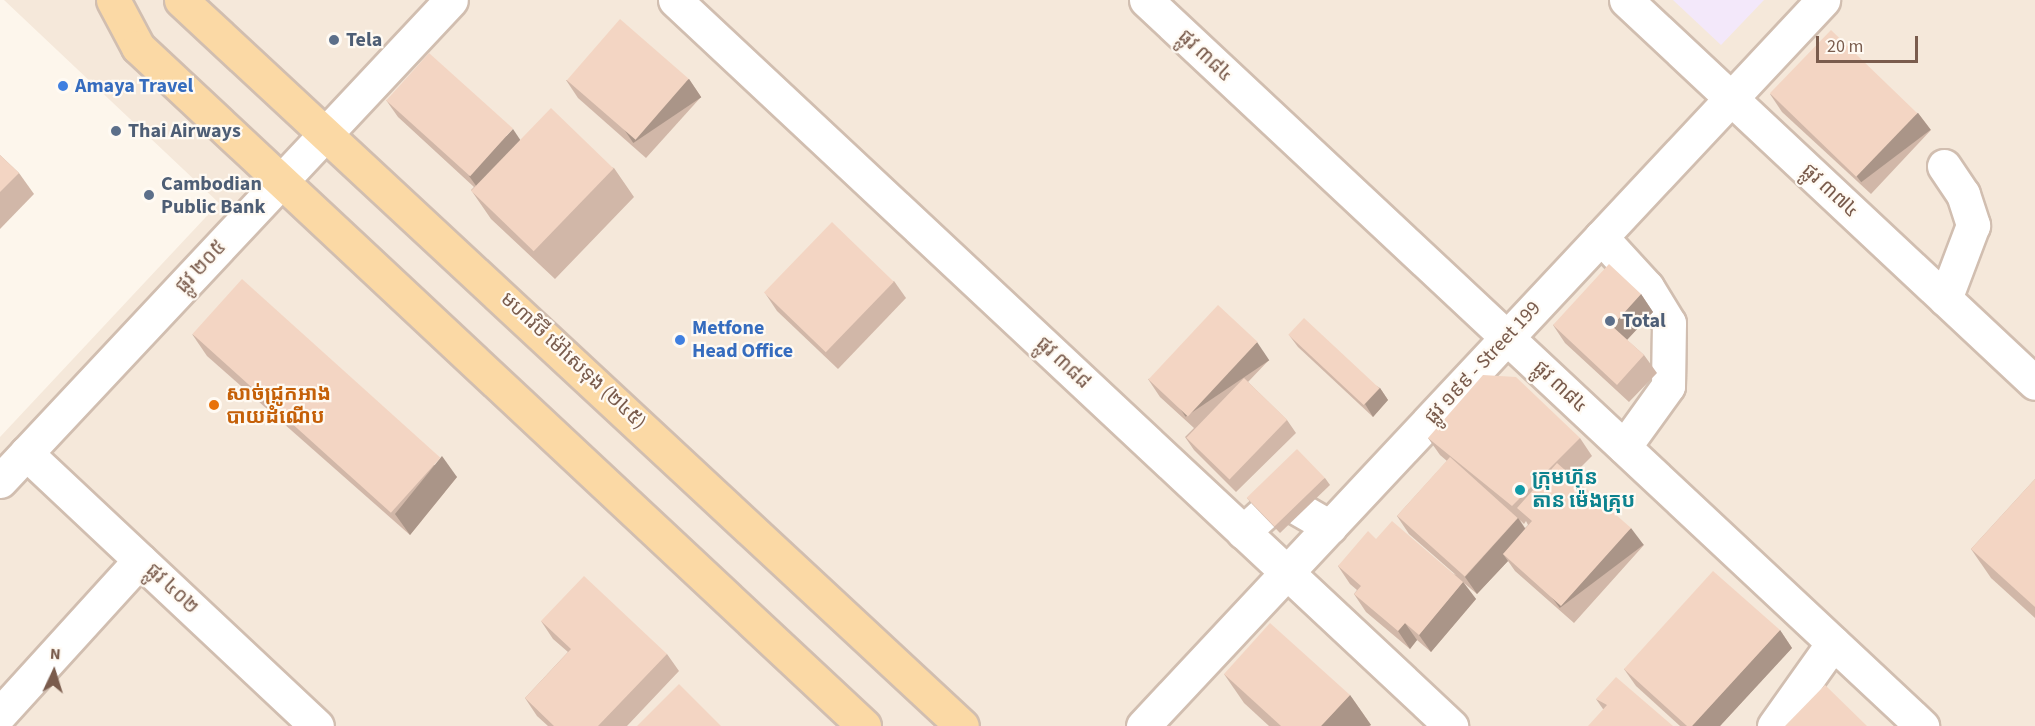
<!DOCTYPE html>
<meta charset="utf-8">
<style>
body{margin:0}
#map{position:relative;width:2035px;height:726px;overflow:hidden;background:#fdf6ec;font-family:"Source Sans 3","Noto Sans Khmer",sans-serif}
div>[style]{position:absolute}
.residential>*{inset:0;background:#f5e8da}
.education>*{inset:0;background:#f3e8fa}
.roads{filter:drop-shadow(2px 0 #d1beb0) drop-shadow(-2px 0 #d1beb0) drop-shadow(0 2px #d1beb0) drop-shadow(0 -2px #d1beb0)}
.minor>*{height:33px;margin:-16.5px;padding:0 16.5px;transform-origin:16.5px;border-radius:16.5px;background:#fff}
.major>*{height:33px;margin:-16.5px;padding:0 16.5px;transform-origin:16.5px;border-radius:16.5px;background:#fbd9a5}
.wall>*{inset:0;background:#d1b7a8}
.shaded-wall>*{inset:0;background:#aa9588;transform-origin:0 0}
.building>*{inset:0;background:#f3d5c3;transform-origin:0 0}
.dots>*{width:16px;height:16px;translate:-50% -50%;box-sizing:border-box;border:3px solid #fffaf3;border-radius:50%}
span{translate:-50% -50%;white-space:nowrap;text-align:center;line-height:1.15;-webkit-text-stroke:4.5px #fffaf3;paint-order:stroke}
.service-label{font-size:20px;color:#4e5e75;font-weight:700}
.left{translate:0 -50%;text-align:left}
.street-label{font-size:20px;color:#7a5c4d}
.shop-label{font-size:20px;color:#366cbe;font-weight:700}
.food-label{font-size:20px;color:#c56008;font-weight:700}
.culture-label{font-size:20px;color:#0d838f;font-weight:700}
.north{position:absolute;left:24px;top:642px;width:60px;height:60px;-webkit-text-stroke:4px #fffaf3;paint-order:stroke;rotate:4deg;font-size:16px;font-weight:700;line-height:24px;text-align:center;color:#7a5c4d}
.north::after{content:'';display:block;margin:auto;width:21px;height:27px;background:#7a5c4d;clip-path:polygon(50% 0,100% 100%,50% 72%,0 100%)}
.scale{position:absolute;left:1816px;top:36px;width:102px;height:27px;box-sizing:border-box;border:3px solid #7a5c4d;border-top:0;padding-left:8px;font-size:18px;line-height:21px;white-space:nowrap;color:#7a5c4d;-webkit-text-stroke:4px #fffaf3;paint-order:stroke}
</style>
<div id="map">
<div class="residential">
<i style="clip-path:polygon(4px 0,2035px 0,2035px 726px,0 726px,0 437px,219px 203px)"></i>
</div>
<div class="education">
<i style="clip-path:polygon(1673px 0,1764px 0,1721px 45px)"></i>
</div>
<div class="roads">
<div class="minor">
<i style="left:675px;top:0;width:1063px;rotate:43.09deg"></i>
<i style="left:1146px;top:0;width:1063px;rotate:43.09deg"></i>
<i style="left:1626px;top:0;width:560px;rotate:43.12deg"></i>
<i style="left:1944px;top:166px;width:34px;rotate:56deg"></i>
<i style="left:1963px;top:194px;width:33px;rotate:72deg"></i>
<i style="left:1973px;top:225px;width:79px;rotate:110.7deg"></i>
<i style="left:1601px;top:237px;width:68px;rotate:47.4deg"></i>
<i style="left:1647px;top:287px;width:42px;rotate:58.6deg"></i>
<i style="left:1669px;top:323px;width:63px;rotate:90.9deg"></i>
<i style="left:1668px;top:386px;width:75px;rotate:125.8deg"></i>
<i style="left:26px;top:453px;width:399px;rotate:43.2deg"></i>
<i style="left:0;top:481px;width:659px;rotate:-46.84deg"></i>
<i style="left:1243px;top:532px;width:42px;rotate:-42.1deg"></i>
<i style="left:1274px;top:504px;width:11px;rotate:-15deg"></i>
<i style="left:1285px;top:501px;width:52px;rotate:30deg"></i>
<i style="left:0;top:714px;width:208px;rotate:-47.7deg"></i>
<i style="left:1143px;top:726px;width:995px;rotate:-46.87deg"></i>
<i style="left:1774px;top:726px;width:102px;rotate:-54.6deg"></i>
</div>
<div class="major">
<i style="left:113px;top:0;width:53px;rotate:62deg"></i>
<i style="left:138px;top:47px;width:994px;rotate:43.08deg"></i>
<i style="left:181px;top:0;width:1066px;rotate:42.91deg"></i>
</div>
</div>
<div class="wall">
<i style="clip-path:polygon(689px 79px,701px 97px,646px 158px,578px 98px,566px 80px)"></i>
<i style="clip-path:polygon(1770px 94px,1918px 113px,1931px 130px,1871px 194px,1782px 112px)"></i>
<i style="clip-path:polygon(386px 100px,614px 168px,634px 197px,555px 279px,491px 219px,471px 190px,474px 187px,398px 117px)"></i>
<i style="clip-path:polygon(0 155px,19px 173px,34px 194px,0 229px)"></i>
<i style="clip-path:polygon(894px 281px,906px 298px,838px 369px,777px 311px,765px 293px)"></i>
<i style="clip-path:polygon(1641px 294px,1653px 312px,1627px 340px,1644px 355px,1657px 373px,1629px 402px,1565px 343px,1553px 325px)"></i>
<i style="clip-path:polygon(192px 334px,457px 477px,410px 535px,207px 356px)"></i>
<i style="clip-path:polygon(1289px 335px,1380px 388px,1388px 400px,1373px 417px,1298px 347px)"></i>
<i style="clip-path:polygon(1269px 360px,1248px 382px,1287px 420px,1296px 433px,1236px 492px,1194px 450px,1185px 437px,1194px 428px,1160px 397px,1148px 379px)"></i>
<i style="clip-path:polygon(evenodd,1428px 438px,1580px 438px,1592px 456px,1572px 476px,1644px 545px,1574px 623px,1515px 571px,1508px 561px,1477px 594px,1464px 583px,1476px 599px,1431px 652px,1417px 640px,1410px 649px,1366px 612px,1354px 594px,1357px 590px,1350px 584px,1338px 566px,1376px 539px,1456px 575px,1409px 534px,1397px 516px,1447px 461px,1440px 455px,1428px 438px,1520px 520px,1524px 524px,1526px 521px,1528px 525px,1525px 528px,1520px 520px)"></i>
<i style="clip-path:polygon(1325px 478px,1330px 485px,1280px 533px,1252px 504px,1247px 498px)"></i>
<i style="clip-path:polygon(2035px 479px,2035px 618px,1991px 578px,1971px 549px)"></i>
<i style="clip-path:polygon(541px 621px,667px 654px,679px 671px,627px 726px,548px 726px,537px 716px,525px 698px,568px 652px,553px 639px)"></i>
<i style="clip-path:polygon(1780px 630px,1792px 648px,1720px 726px,1680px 726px,1636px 686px,1624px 669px)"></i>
<i style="clip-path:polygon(1224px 674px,1350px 695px,1371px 725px,1369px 726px,1269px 726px,1244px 703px)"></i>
<i style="clip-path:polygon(1596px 699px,1673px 726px,1603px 709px)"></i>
</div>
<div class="shaded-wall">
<i style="left:689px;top:79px;width:22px;height:82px;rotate:56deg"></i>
<i style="left:1918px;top:113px;width:21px;height:87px;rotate:53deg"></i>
<i style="clip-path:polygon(513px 129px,525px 147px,482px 194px,469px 176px)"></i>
<i style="clip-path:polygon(1641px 294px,1653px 312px,1624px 343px,1612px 326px)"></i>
<i style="left:1257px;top:342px;width:22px;height:101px;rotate:56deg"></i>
<i style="clip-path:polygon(1380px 388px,1388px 400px,1373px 417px,1365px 404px)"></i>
<i style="clip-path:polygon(442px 456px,457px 477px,410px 535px,395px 514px)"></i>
<i style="clip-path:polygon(1518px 518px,1530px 536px,1503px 554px,1508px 561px,1477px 594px,1465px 577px)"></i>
<i style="left:1631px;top:528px;width:21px;height:105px;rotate:53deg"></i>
<i style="clip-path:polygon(1463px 582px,1476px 599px,1431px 652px,1419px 635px)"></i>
<i style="clip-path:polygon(1405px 623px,1417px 640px,1410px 649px,1398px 631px)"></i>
<i style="clip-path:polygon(1780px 630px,1792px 648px,1720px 726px,1692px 726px)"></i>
<i style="clip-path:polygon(1350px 695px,1371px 725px,1369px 726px,1321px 726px)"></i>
</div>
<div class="building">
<i style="left:620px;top:19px;width:91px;height:81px;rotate:41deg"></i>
<i style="left:1831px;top:30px;width:120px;height:88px;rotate:44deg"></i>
<i style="left:429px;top:53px;width:113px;height:64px;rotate:42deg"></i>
<i style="left:551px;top:108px;width:87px;height:115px;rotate:44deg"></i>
<i style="clip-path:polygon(0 155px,19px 173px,0 192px)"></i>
<i style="left:832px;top:222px;width:86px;height:98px;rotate:44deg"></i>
<i style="clip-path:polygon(1609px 264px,1641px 294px,1612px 326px,1644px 355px,1617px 385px,1553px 325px)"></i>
<i style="left:242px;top:279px;width:267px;height:74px;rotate:42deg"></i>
<i style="left:1218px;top:305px;width:54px;height:102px;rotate:43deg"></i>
<i style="left:1304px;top:318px;width:103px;height:23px;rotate:43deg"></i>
<i style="clip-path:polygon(1483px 375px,1516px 377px,1580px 438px,1512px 506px,1428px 438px)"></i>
<i style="left:1244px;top:378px;width:60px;height:83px;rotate:44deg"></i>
<i style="left:1297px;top:449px;width:40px;height:70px;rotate:46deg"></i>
<i style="left:1450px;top:457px;width:91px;height:79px;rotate:42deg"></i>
<i style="clip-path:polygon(1557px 463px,1631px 528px,1561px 606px,1503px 554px,1532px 521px,1517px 508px)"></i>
<i style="clip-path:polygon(2035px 479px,2035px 607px,1971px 549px)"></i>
<i style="clip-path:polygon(1392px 521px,1463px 582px,1419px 635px,1405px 623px,1398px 631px,1354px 594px,1361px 586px,1338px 566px,1368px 531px,1376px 539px)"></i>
<i style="clip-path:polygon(1713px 571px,1780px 630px,1692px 726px,1687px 726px,1624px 669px)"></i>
<i style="clip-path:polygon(584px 576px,667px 654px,598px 726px,554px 726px,525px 698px,571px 649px,541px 621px)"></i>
<i style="clip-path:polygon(1270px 623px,1350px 695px,1321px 726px,1281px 726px,1224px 674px)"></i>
<i style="clip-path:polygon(1616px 677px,1673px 726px,1588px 726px,1607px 705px,1596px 699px)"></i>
<i style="clip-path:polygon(679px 684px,721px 726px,637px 726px)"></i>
<i style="clip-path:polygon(1825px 685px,1867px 726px,1785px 726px)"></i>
</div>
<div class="dots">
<i style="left:334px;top:40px;background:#5c6f8a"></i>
<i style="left:63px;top:86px;background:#3f7fe0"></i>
<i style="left:116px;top:131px;background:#5c6f8a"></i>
<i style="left:149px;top:195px;background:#5c6f8a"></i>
<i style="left:1610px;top:321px;background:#5c6f8a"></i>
<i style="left:680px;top:340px;background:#3f7fe0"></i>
<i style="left:214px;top:405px;background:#e8710a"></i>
<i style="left:1520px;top:490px;background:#0f9aa8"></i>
</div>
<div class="service-label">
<span class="left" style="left:346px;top:40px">Tela</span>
<span class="left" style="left:128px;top:131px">Thai Airways</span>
<span class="left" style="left:161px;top:196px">Cambodian<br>Public Bank</span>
<span class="left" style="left:1622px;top:321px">Total</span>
</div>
<div class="street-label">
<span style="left:1205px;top:56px;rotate:43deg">ផ្លូវ ៣៨៤</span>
<span style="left:1830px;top:191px;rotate:43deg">ផ្លូវ ៣៧៤</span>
<span style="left:201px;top:267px;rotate:-47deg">ផ្លូវ ២០៥</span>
<span style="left:573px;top:361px;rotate:43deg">មហាវិថី ម៉ៅសេទុង (២៤៥)</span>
<span style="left:1063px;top:363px;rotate:43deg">ផ្លូវ ៣៨៨</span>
<span style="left:1483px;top:363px;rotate:-47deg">ផ្លូវ ១៩៩ - Street 199</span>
<span style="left:1560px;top:387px;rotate:43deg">ផ្លូវ ៣៨៤</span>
<span style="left:172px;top:589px;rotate:43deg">ផ្លូវ ៤០២</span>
</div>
<div class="shop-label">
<span class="left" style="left:75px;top:86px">Amaya Travel</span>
<span class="left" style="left:692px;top:340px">Metfone<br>Head Office</span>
</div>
<div class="food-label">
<span class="left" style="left:226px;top:406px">សាច់ជ្រូកអាង<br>បាយដំណើប</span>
</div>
<div class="culture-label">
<span class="left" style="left:1532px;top:490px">ក្រុមហ៊ុន<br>តាន ម៉េងគ្រុប</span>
</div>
<div class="north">N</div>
<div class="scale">20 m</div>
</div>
